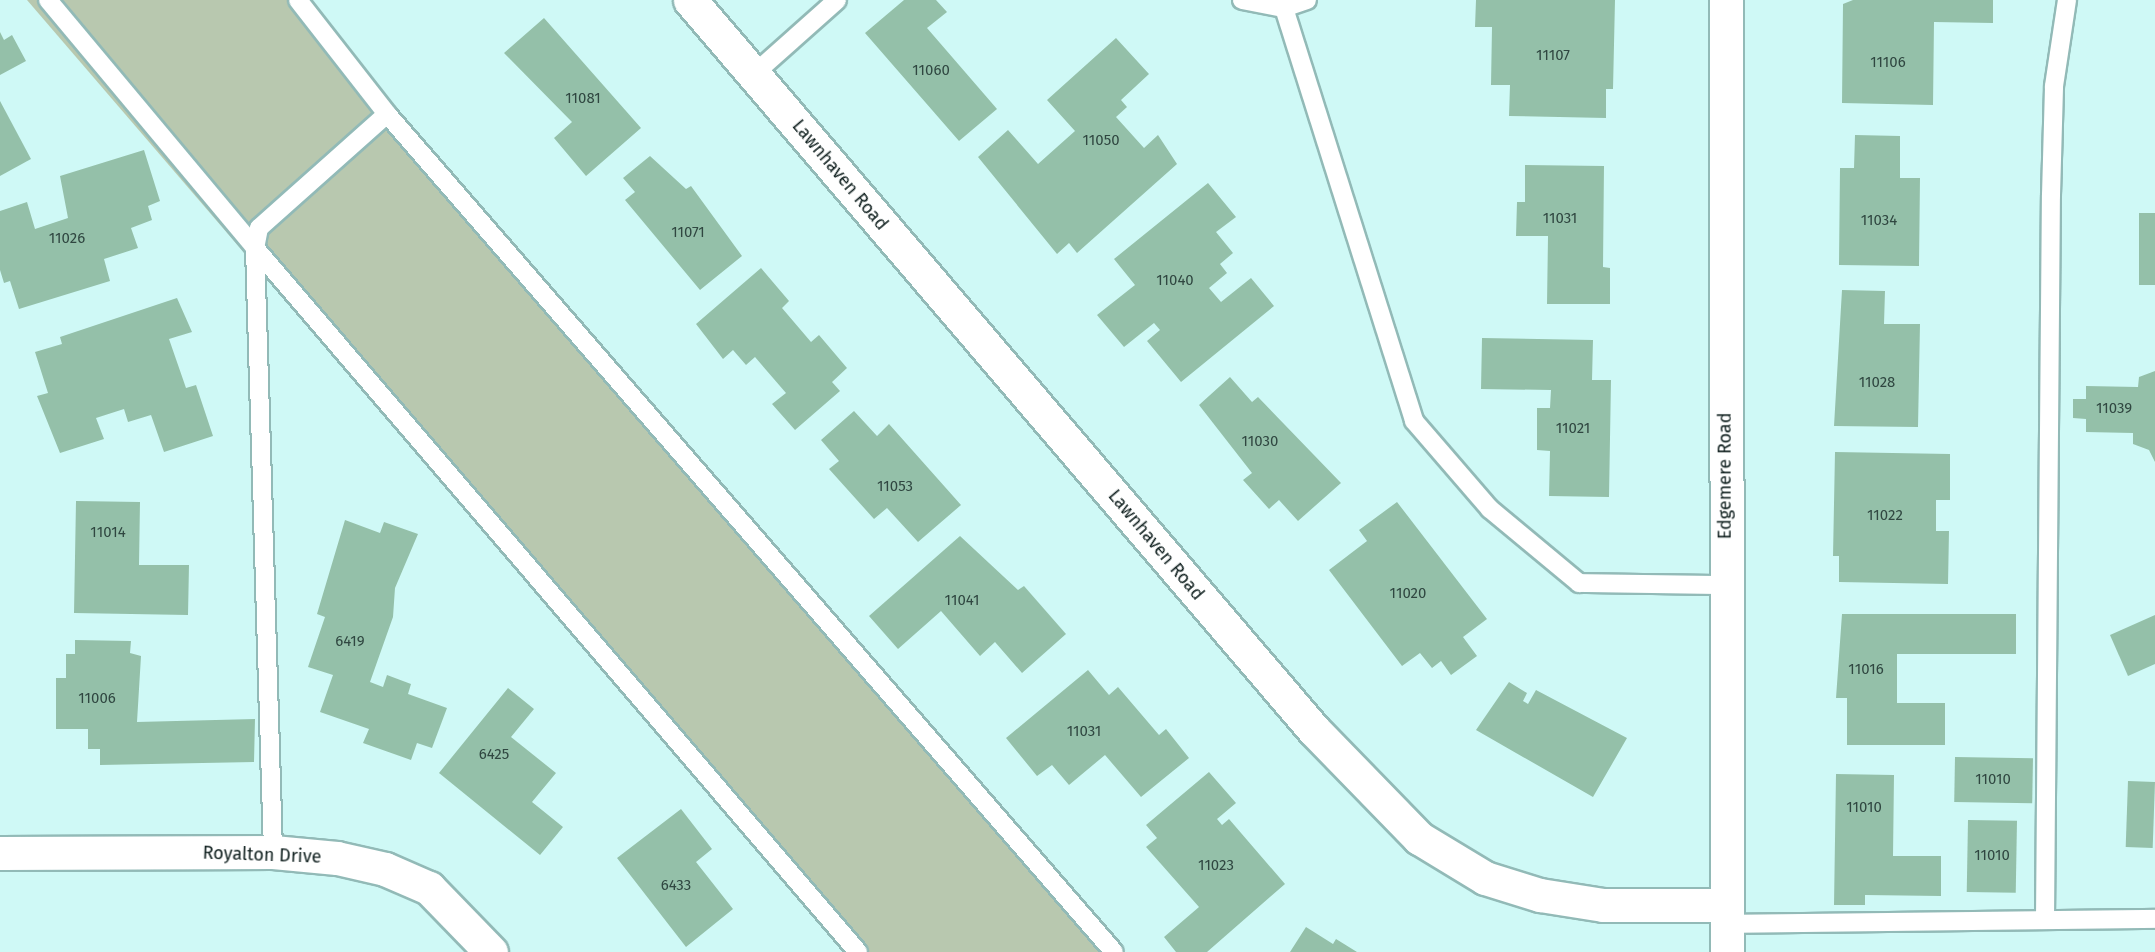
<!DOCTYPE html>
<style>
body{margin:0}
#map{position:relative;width:2155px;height:952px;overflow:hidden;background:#cff9f6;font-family:"Fira Sans",sans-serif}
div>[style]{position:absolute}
.green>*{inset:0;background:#b8c8af}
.building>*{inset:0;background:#94c0a9;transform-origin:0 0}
.roads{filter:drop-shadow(2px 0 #92bab7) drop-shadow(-2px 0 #92bab7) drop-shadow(0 2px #92bab7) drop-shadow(0 -2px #92bab7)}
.lane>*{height:18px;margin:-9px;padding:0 9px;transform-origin:9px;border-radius:9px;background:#fff}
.street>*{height:33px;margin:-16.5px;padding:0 16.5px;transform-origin:16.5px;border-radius:16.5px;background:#fff}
.secondary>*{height:33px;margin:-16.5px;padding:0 16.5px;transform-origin:16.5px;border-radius:16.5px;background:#fff}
span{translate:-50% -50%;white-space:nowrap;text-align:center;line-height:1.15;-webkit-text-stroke:4.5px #fff;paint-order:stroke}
.number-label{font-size:15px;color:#304741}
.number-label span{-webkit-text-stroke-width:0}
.street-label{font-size:18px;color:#0f1f1e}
</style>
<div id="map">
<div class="green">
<i style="clip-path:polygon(27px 0,304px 0,1121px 952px,845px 952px)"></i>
</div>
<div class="building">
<i style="clip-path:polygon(904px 0,936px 0,947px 12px,927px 28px,997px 109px,959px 141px,865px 33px)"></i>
<i style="clip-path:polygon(1476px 0,1615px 0,1613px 89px,1606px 89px,1606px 118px,1509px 116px,1510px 85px,1491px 85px,1492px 27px,1475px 27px)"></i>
<i style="clip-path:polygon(1853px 0,1993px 0,1993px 23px,1934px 22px,1933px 105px,1842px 103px,1843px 4px)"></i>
<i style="clip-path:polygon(544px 18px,641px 128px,586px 176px,554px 138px,572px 122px,504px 53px)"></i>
<i style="clip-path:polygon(0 32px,4px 40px,12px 35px,26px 61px,0 75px)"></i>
<i style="clip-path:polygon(1116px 38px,1149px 74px,1121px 100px,1127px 107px,1116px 117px,1144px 148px,1158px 135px,1177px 164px,1077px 253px,1069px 243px,1057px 254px,978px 157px,1008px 130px,1038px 164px,1075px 131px,1047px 100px)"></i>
<i style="clip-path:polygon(0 101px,31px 159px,0 176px)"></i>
<i style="clip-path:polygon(1855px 135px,1900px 136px,1900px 178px,1920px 178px,1919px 266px,1839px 265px,1840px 168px,1854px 168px)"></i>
<i style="clip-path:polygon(144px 150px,160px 201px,148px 206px,152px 220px,131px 228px,138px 248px,104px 259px,110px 281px,19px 309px,10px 281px,4px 283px,0 270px,0 211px,27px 202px,35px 229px,68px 218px,60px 176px)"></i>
<i style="clip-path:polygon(650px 156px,686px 189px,691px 186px,742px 256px,700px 290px,625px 200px,635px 192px,623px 178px)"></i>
<i style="clip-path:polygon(1525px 165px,1604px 166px,1603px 267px,1610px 268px,1610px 304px,1547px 304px,1548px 236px,1516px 236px,1517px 202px,1525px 202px)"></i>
<i style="clip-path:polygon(1208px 183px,1236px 217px,1216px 232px,1233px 253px,1220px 264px,1227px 273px,1209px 288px,1221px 302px,1251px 278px,1274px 306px,1181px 382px,1147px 341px,1160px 330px,1154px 323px,1124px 347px,1097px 315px,1135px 285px,1114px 259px)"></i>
<i style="left:2139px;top:213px;width:16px;height:72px"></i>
<i style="clip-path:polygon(761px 268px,789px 301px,782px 308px,811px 342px,819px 335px,847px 368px,832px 382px,840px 391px,795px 430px,772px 404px,786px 393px,755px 357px,746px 365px,733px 350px,723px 359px,696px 324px)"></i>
<i style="clip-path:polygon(1842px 290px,1885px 291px,1884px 324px,1920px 324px,1918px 427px,1834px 426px)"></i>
<i style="clip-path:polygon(177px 298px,192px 332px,169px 339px,186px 388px,196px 385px,213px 436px,164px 452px,151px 415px,128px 422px,124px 409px,96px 418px,104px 439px,60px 453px,37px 396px,48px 393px,35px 352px,62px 344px,60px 337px)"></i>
<i style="clip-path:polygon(1482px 338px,1593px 340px,1592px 380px,1611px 380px,1609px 497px,1549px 496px,1550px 451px,1537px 450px,1537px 408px,1550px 408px,1551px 390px,1481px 389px)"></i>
<i style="clip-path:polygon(2155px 371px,2155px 462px,2149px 450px,2133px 444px,2133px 433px,2086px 432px,2086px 419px,2073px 418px,2073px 399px,2086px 399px,2086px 386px,2138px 387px,2139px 377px)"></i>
<i style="clip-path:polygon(1230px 377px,1252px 402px,1258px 397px,1341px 483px,1298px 521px,1279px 500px,1269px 509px,1243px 480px,1252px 473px,1199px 405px)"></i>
<i style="clip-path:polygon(854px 411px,877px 436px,889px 424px,961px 505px,918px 542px,887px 508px,874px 519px,829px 469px,839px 461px,821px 440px)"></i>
<i style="clip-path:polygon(1835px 452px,1950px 454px,1950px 500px,1936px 500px,1936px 531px,1949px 531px,1948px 584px,1839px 582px,1839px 556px,1833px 556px)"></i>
<i style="clip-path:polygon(76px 501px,140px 502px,139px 565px,189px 565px,188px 615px,74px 613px)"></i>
<i style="clip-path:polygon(1397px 502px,1487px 619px,1463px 637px,1477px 656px,1451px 675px,1441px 661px,1432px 668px,1420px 653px,1402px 666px,1329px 570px,1367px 541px,1359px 530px)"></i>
<i style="clip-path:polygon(345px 520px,380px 533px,384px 522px,418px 534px,395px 588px,393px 617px,370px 682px,383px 687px,387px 675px,411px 684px,408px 694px,447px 708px,432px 748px,417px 743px,411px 760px,363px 743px,369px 729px,320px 712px,333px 675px,308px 667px,325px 617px,317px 614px)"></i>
<i style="clip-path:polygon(960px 536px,1018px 590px,1024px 586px,1066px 634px,1022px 673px,995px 642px,980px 656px,941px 611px,898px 649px,869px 616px)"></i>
<i style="clip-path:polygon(1842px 614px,2016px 614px,2016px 654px,1897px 654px,1897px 703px,1945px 703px,1945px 745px,1847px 745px,1847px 698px,1836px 698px)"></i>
<i style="clip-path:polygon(2155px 615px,2155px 664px,2128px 676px,2110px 635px)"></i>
<i style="clip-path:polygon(75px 640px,131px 641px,130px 653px,141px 656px,137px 722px,255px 719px,254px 762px,100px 765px,100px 749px,88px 749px,88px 729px,56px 729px,56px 678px,66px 678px,66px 654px,75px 654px)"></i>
<i style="clip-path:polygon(1088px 670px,1109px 695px,1118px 687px,1159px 735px,1166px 729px,1189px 758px,1141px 797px,1105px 755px,1069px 785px,1052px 765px,1037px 776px,1006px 738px)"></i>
<i style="clip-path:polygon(1509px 682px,1527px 693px,1523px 701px,1528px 704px,1536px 690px,1627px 738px,1593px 797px,1476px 730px)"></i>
<i style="clip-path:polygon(508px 688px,534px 709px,511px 737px,556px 773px,532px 802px,563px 827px,540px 855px,439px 773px)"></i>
<i style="left:1955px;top:757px;width:78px;height:45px;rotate:1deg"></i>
<i style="clip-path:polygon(1209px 772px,1236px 803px,1217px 819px,1222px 825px,1229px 819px,1285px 884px,1207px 952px,1176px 952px,1164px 937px,1199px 907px,1146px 847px,1157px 838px,1146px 825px)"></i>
<i style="clip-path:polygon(1836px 774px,1894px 775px,1893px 856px,1941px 856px,1941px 896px,1865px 895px,1865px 905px,1834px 905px)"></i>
<i style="left:2128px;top:781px;width:27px;height:66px;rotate:2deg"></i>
<i style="clip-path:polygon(681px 809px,712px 849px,696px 862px,733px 909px,686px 947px,617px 858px)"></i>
<i style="left:1968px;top:820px;width:49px;height:72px;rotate:1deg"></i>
<i style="clip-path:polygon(1306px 927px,1333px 944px,1336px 939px,1357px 952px,1290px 952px)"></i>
</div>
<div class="roads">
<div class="lane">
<i style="left:48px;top:0;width:323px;rotate:50.1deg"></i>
<i style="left:255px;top:248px;width:604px;rotate:88.29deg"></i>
<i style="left:298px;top:0;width:145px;rotate:52deg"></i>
<i style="left:387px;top:114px;width:1109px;rotate:49.06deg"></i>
<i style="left:1242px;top:0;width:43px;rotate:10.8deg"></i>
<i style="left:1307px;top:0;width:24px;rotate:161deg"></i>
<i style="left:1284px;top:8px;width:433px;rotate:72.5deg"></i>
<i style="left:1414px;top:421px;width:116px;rotate:49.2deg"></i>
<i style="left:1490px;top:509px;width:116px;rotate:39.7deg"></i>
<i style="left:1579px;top:583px;width:146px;rotate:0.8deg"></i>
<i style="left:754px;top:74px;width:111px;rotate:-41.7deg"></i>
<i style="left:387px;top:114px;width:171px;rotate:138.3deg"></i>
<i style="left:259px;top:228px;width:20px;rotate:101deg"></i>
<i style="left:255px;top:248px;width:927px;rotate:49.42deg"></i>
<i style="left:2045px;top:919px;width:724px;rotate:-89.53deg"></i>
<i style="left:2051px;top:195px;width:109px;rotate:-88.4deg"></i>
<i style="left:2054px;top:86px;width:87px;rotate:-81.4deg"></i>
<i style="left:1727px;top:924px;width:428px;rotate:-0.7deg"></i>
</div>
<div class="street">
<i style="left:690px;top:0;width:960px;rotate:49.48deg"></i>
<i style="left:1314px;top:730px;width:151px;rotate:45.8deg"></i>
<i style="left:1419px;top:838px;width:77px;rotate:31.2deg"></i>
<i style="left:1485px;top:878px;width:58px;rotate:17.2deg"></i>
<i style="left:1540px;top:895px;width:64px;rotate:9deg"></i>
<i style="left:1603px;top:905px;width:124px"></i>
<i style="left:0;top:853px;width:273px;rotate:-0.2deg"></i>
<i style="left:273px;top:852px;width:64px;rotate:5.4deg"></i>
<i style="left:337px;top:858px;width:49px;rotate:12.9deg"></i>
<i style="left:385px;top:869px;width:48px;rotate:23.4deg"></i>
<i style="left:429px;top:888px;width:89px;rotate:45.9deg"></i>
</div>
<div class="secondary">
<i style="left:1726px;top:0;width:952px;rotate:89.94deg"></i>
</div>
</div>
<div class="number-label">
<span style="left:1553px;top:56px">11107</span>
<span style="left:1888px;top:63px">11106</span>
<span style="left:931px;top:71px">11060</span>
<span style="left:583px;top:99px">11081</span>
<span style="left:1101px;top:141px">11050</span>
<span style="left:1560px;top:219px">11031</span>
<span style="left:1879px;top:221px">11034</span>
<span style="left:688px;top:233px">11071</span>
<span style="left:67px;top:239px">11026</span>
<span style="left:1175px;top:281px">11040</span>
<span style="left:1877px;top:383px">11028</span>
<span style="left:2114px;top:409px">11039</span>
<span style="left:1573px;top:429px">11021</span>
<span style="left:1260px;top:442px">11030</span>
<span style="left:895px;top:487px">11053</span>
<span style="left:1885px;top:516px">11022</span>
<span style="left:108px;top:533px">11014</span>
<span style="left:1408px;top:594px">11020</span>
<span style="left:962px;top:601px">11041</span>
<span style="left:350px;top:642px">6419</span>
<span style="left:1866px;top:670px">11016</span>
<span style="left:97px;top:699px">11006</span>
<span style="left:1084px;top:732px">11031</span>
<span style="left:494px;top:755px">6425</span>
<span style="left:1993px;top:780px">11010</span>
<span style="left:1864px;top:808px">11010</span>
<span style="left:1992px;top:856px">11010</span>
<span style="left:1216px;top:866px">11023</span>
<span style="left:676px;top:886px">6433</span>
</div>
<div class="street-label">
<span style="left:840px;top:175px;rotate:50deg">Lawnhaven Road</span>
<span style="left:1725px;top:476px;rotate:-90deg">Edgemere Road</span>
<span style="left:1156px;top:545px;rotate:50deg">Lawnhaven Road</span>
<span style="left:262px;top:855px;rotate:2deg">Royalton Drive</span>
</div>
</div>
